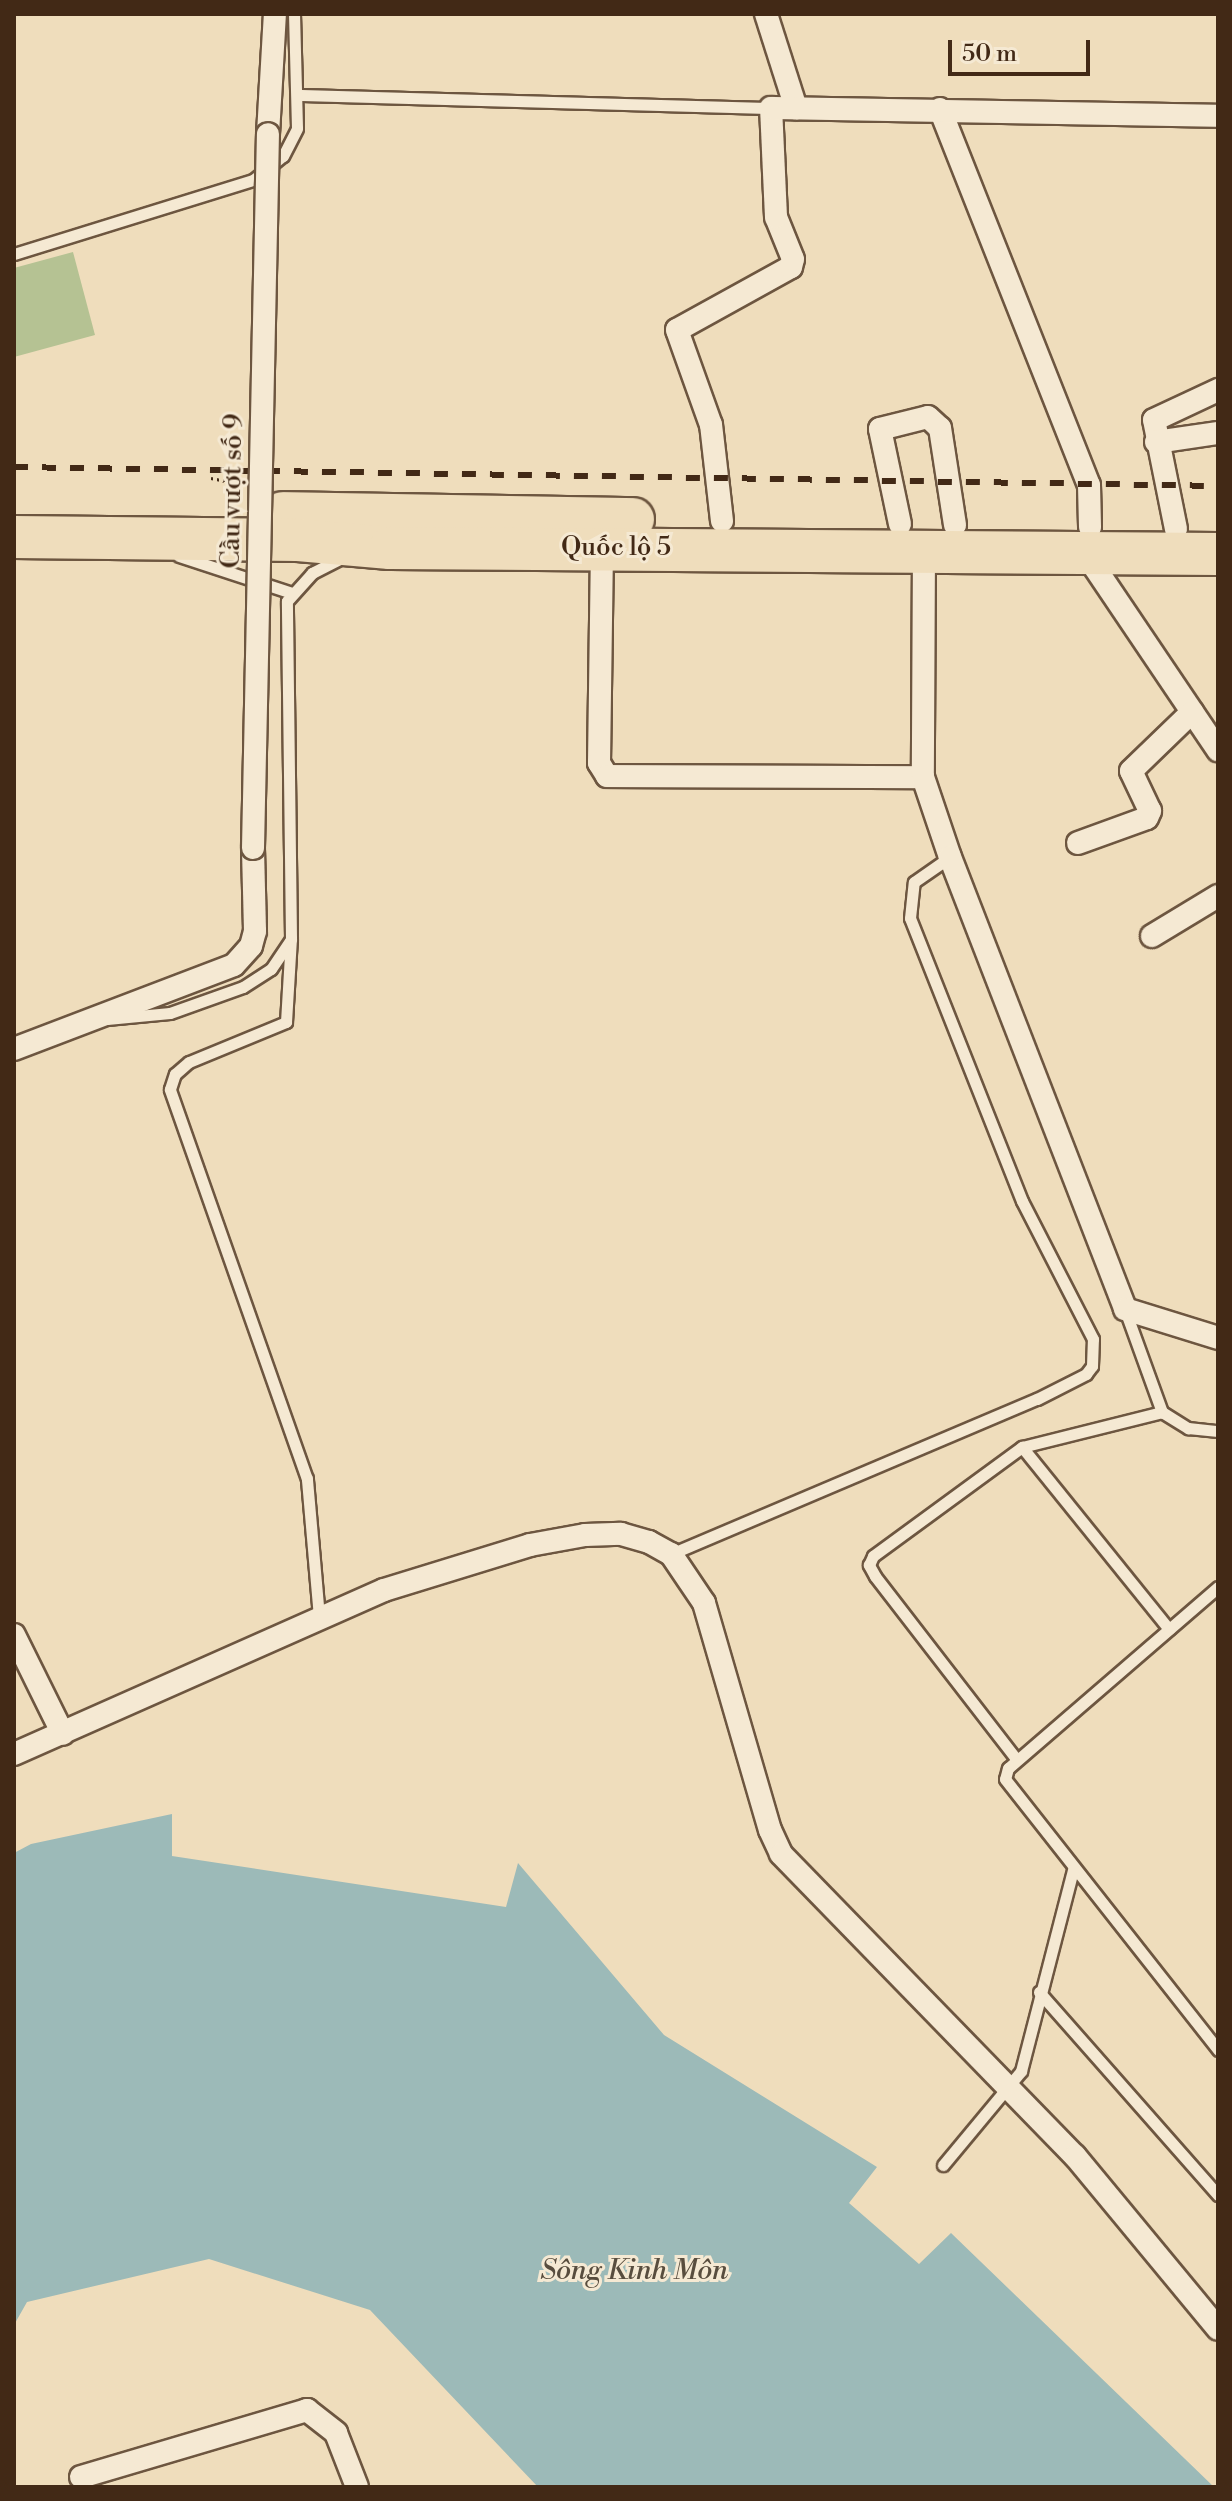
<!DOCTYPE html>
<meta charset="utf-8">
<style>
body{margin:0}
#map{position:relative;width:1232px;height:2501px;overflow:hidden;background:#efddbc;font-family:"Libre Bodoni",serif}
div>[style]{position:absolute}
.green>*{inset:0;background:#b5c293}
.water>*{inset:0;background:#9cbab8}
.path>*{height:3px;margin-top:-1.5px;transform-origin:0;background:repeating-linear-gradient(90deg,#422916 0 2px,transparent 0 6px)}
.roads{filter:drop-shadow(2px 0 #6d5640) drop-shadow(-2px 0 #6d5640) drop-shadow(0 2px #6d5640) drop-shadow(0 -2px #6d5640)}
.lane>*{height:11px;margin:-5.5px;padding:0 5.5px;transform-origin:5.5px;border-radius:5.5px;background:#f5e9d3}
.street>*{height:22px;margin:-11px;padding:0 11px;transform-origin:11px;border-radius:11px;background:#f5e9d3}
.highway>*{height:42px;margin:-21px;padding:0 21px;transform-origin:21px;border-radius:21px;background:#efddbc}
.rail>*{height:6px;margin-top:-3px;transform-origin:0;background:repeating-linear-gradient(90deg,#422916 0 14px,transparent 0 28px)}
.bridges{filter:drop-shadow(2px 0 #6d5640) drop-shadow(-2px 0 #6d5640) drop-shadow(0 2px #6d5640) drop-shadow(0 -2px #6d5640)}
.street-bridge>*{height:22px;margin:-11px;padding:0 11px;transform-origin:11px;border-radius:11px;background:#f5e9d3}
span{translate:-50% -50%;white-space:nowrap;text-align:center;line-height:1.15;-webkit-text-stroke:6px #f5e9d3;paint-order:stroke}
.street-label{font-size:26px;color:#422916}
.water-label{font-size:28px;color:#584d3e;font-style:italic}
.frame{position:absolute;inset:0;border:16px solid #422916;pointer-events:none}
.scale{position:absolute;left:948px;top:40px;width:142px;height:36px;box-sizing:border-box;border:4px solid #422916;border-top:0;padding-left:10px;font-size:24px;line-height:28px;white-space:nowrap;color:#422916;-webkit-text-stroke:6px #f5e9d3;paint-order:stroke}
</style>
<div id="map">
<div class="green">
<i style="clip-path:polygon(73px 252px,95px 335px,14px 357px,14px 268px)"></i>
</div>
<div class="water">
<i style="clip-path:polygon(172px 1814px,172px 1856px,506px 1907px,518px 1863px,664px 2035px,877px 2167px,849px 2203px,919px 2264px,951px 2233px,1214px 2487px,538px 2487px,370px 2310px,209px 2259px,27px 2302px,14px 2325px,14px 1853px,31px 1844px)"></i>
</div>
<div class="path">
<i style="left:211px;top:478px;width:31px;rotate:11deg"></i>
</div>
<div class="roads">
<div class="lane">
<i style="left:298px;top:95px;width:473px;rotate:1.6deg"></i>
<i style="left:14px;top:254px;width:250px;rotate:-17.2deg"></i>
<i style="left:253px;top:180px;width:38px;rotate:-39deg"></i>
<i style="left:283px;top:156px;width:31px;rotate:-63deg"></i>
<i style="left:297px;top:128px;width:114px;rotate:-91.5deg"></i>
<i style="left:179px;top:556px;width:119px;rotate:18.1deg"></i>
<i style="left:107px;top:1019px;width:63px;rotate:-5.4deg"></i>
<i style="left:170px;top:1013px;width:77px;rotate:-19.6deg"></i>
<i style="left:243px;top:987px;width:33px;rotate:-33deg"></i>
<i style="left:271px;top:969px;width:36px;rotate:-56deg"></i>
<i style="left:1125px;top:1310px;width:109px;rotate:70.1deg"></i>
<i style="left:1162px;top:1412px;width:31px;rotate:32deg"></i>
<i style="left:1188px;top:1428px;width:30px;rotate:6deg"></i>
<i style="left:1022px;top:1447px;width:144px;rotate:-14deg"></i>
<i style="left:671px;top:1554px;width:397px;rotate:-23deg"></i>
<i style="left:1037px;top:1399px;width:55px;rotate:-27deg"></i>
<i style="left:1086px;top:1374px;width:10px;rotate:-53deg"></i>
<i style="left:1092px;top:1366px;width:27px;rotate:-88deg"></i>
<i style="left:1093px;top:1339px;width:155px;rotate:-117.2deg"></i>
<i style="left:1022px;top:1201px;width:304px;rotate:-111.6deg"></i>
<i style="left:910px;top:918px;width:36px;rotate:-84deg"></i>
<i style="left:914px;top:882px;width:44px;rotate:-34.8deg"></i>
<i style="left:1218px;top:1587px;width:277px;rotate:139.2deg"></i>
<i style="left:1008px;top:1768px;width:11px;rotate:105deg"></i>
<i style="left:1005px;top:1779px;width:345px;rotate:51.8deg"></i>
<i style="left:319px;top:1617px;width:139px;rotate:-95deg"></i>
<i style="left:307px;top:1479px;width:413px;rotate:-109.4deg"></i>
<i style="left:170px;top:1089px;width:16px;rotate:-72deg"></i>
<i style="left:175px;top:1074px;width:18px;rotate:-41deg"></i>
<i style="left:189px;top:1062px;width:105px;rotate:-22.4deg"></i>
<i style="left:286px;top:1022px;width:84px;rotate:-86.6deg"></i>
<i style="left:291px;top:938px;width:337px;rotate:-90.7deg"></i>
<i style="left:287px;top:601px;width:38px;rotate:-48deg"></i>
<i style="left:312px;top:573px;width:34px;rotate:-27deg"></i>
<i style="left:1017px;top:1760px;width:232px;rotate:-127.7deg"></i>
<i style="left:875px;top:1576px;width:13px;rotate:-119deg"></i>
<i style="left:869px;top:1565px;width:10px;rotate:-66deg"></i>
<i style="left:873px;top:1556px;width:185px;rotate:-36.2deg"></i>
<i style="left:1022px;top:1447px;width:234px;rotate:51.1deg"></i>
<i style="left:1039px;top:1992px;width:271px;rotate:48.6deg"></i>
<i style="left:943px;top:2165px;width:122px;rotate:-50.3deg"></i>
<i style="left:1021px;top:2071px;width:208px;rotate:-75.5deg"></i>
</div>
<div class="street">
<i style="left:766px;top:14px;width:99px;rotate:72.3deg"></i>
<i style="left:940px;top:109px;width:404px;rotate:68.4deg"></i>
<i style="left:1089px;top:485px;width:42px;rotate:88.6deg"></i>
<i style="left:268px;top:134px;width:120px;rotate:-86.7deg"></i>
<i style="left:1156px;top:442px;width:63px;rotate:-8.3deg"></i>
<i style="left:722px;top:521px;width:97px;rotate:-96.5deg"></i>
<i style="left:711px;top:425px;width:101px;rotate:-109.7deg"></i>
<i style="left:677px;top:330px;width:130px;rotate:-28.9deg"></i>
<i style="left:791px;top:267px;width:8px;rotate:-76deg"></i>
<i style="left:793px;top:259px;width:45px;rotate:-112deg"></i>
<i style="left:776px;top:217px;width:109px;rotate:-92.6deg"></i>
<i style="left:771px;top:108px;width:447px;rotate:1deg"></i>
<i style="left:900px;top:524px;width:97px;rotate:-101.9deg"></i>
<i style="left:880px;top:429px;width:49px;rotate:-14deg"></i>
<i style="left:928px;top:417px;width:16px;rotate:43deg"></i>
<i style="left:940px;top:428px;width:98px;rotate:81.2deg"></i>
<i style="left:1176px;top:529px;width:111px;rotate:-101.4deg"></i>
<i style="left:1154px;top:420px;width:71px;rotate:-25.1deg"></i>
<i style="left:602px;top:548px;width:215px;rotate:90.8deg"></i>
<i style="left:599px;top:763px;width:15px;rotate:58deg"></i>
<i style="left:607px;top:776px;width:316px;rotate:0.2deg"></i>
<i style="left:924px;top:550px;width:227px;rotate:90.3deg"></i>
<i style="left:923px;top:777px;width:84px;rotate:71.4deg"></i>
<i style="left:950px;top:857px;width:485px;rotate:68.8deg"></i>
<i style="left:1125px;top:1309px;width:97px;rotate:17.3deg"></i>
<i style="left:1085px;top:553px;width:238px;rotate:56deg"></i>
<i style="left:1078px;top:843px;width:73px;rotate:-19.9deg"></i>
<i style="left:1147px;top:818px;width:8px;rotate:-67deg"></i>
<i style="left:1150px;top:811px;width:44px;rotate:-115.4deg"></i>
<i style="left:1131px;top:771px;width:85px;rotate:-44deg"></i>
<i style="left:1152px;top:936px;width:77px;rotate:-31.2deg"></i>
<i style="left:14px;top:1049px;width:235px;rotate:-20.9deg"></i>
<i style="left:234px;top:965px;width:25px;rotate:-48deg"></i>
<i style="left:251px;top:946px;width:16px;rotate:-75deg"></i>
<i style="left:255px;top:931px;width:83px;rotate:-91.4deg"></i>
<i style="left:14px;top:1635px;width:110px;rotate:63.7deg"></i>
<i style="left:14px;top:1754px;width:405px;rotate:-23.9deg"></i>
<i style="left:384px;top:1590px;width:153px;rotate:-17.1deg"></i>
<i style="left:530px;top:1545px;width:56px;rotate:-10.3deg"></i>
<i style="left:585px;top:1535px;width:36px;rotate:-2deg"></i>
<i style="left:621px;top:1534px;width:29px;rotate:16deg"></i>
<i style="left:649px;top:1542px;width:25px;rotate:29deg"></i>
<i style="left:671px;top:1554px;width:59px;rotate:56deg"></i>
<i style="left:704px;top:1603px;width:236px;rotate:73.8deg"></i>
<i style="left:770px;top:1830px;width:26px;rotate:65deg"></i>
<i style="left:781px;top:1854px;width:421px;rotate:45.8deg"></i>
<i style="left:1075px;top:2156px;width:224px;rotate:50.4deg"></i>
<i style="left:81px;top:2477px;width:236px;rotate:-16.5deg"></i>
<i style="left:307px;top:2410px;width:37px;rotate:38deg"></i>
<i style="left:336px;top:2433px;width:58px;rotate:68.7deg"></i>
</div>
<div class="highway">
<i style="left:283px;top:513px;width:350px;rotate:1deg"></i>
<i style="left:14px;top:537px;width:284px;rotate:0.6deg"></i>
<i style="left:298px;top:540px;width:92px;rotate:5deg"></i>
<i style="left:390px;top:548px;width:828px;rotate:0.42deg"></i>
</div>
</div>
<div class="rail">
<i style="left:14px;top:467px;width:1204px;rotate:0.9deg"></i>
</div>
<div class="bridges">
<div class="street-bridge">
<i style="left:253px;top:848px;width:714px;rotate:-88.8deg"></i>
</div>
</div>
<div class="street-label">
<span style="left:233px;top:491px;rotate:-89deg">Cầu vượt số 9</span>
<span style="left:616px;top:548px">Quốc lộ 5</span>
</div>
<div class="water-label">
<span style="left:634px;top:2271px">Sông Kinh Môn</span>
</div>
<div class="frame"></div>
<div class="scale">50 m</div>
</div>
